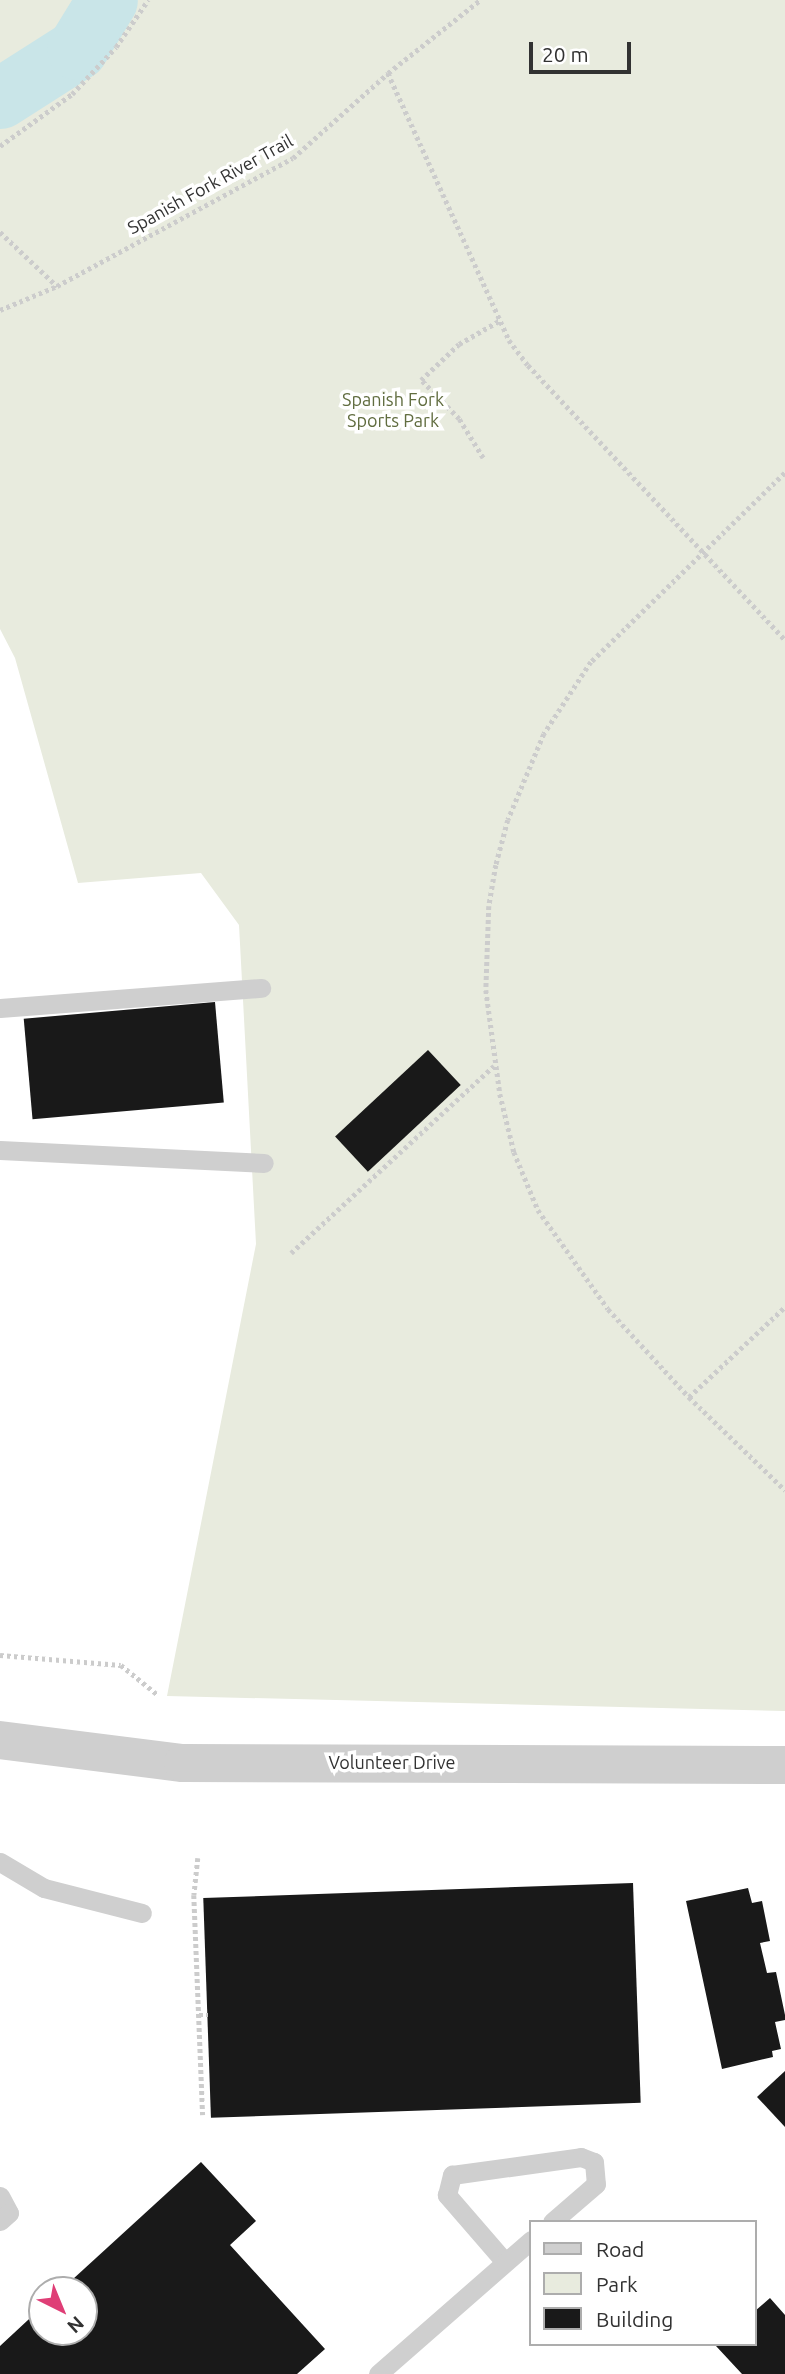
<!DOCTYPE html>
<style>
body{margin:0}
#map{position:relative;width:785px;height:2374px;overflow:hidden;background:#fff;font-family:Ubuntu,sans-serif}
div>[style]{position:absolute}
.green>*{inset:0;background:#e8ebde}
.river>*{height:61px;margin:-30.5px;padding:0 30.5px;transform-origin:30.5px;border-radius:30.5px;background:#c9e5e8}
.building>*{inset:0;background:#191919;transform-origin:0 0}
.path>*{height:4.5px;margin-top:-2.25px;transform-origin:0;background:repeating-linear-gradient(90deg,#ccc 0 3.5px,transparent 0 7px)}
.service>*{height:19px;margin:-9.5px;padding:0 9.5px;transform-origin:9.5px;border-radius:9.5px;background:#cfcfcf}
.tertiary>*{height:38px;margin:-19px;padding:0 19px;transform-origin:19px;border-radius:19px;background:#cfcfcf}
span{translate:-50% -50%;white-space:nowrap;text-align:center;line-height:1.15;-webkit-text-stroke:7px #fff;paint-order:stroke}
.street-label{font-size:18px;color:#323232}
.park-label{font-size:18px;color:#616d40}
.legend{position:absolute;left:529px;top:2220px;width:228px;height:126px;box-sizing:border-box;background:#fff;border:2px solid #adadad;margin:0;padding:9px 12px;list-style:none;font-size:21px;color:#323232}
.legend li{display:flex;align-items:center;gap:14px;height:35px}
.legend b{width:35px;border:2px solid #adadad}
.north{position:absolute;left:28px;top:2276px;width:70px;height:70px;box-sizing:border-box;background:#fff;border:2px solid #adadad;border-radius:50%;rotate:137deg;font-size:19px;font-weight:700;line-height:28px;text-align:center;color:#323232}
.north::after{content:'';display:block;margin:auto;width:24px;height:32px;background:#df3e76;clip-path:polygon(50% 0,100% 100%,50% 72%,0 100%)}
.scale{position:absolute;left:529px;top:42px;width:102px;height:32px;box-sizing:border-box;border:4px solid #323232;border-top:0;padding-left:9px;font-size:21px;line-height:24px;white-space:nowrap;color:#323232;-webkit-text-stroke:5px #fff;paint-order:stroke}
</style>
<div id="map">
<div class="green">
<i style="clip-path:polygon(0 0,785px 0,785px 1711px,167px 1696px,256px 1244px,239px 925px,201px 873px,78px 883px,15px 658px,0 629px)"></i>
</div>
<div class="river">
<i style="left:0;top:98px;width:91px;rotate:-32.5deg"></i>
<i style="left:77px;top:49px;width:57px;rotate:-58.5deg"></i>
</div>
<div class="building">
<i style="left:215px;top:1002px;width:101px;height:192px;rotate:85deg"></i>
<i style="left:428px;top:1050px;width:48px;height:127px;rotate:47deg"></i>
<i style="left:633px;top:1883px;width:220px;height:430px;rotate:88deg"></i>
<i style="clip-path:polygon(748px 1888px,752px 1903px,762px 1901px,770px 1941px,760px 1943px,767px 1973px,776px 1972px,785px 2015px,785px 2020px,775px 2022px,781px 2049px,772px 2051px,773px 2057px,722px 2069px,686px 1901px)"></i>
<i style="clip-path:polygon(785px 2071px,785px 2127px,757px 2097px)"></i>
<i style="clip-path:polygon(201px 2162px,256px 2221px,230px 2245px,325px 2349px,297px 2374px,0 2374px,0 2346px,42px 2307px,42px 2332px,84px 2332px,84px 2290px,61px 2290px)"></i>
<i style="clip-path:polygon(770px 2298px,785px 2315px,785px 2374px,742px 2374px,716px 2346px,755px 2344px,755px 2311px)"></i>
</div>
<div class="path">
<i style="left:388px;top:73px;width:293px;rotate:65.6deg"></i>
<i style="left:509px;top:340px;width:31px;rotate:53deg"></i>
<i style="left:528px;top:365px;width:376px;rotate:46.9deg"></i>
<i style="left:0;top:146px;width:89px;rotate:-35.8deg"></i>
<i style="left:72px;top:94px;width:64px;rotate:-46.9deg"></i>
<i style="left:116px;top:47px;width:57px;rotate:-55.8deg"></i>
<i style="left:0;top:232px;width:79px;rotate:43.5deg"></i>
<i style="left:0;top:310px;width:62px;rotate:-22.8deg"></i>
<i style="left:57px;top:286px;width:268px;rotate:-28.5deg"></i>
<i style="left:293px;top:158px;width:127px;rotate:-41.8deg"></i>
<i style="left:388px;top:73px;width:117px;rotate:-38.4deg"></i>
<i style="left:483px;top:458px;width:46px;rotate:-121.6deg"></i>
<i style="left:459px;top:419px;width:54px;rotate:-134.3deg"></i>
<i style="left:421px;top:380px;width:52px;rotate:-43.5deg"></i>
<i style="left:459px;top:344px;width:46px;rotate:-29.9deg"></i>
<i style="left:785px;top:473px;width:271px;rotate:135.7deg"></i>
<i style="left:591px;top:662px;width:86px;rotate:123.1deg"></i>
<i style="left:544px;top:734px;width:93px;rotate:112.7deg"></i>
<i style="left:508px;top:820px;width:47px;rotate:104.9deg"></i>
<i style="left:496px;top:865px;width:42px;rotate:99.7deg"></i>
<i style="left:489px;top:906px;width:84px;rotate:92deg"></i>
<i style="left:486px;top:990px;width:105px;rotate:82.3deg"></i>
<i style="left:500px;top:1094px;width:60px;rotate:76.4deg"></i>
<i style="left:514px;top:1152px;width:63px;rotate:67.5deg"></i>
<i style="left:538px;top:1210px;width:121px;rotate:54.7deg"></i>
<i style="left:608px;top:1309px;width:120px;rotate:47.4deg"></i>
<i style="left:689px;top:1397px;width:134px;rotate:44.1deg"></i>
<i style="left:291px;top:1253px;width:276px;rotate:-42.7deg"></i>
<i style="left:689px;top:1397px;width:132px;rotate:-43.2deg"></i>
<i style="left:0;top:1655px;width:121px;rotate:4.7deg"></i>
<i style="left:121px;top:1665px;width:48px;rotate:39deg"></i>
<i style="left:198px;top:1858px;width:37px;rotate:96deg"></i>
<i style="left:194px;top:1895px;width:220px;rotate:87.7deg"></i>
<i style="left:199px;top:2015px;width:9px"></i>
</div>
<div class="service">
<i style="left:0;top:1008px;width:262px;rotate:-4.4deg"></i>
<i style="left:0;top:1150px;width:264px;rotate:2.8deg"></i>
<i style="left:0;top:1862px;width:51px;rotate:30.6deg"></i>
<i style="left:44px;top:1888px;width:101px;rotate:14.3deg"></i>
<i style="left:0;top:2196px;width:19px;rotate:62deg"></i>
<i style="left:9px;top:2213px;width:12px;rotate:138deg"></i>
<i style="left:505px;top:2262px;width:89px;rotate:-130.9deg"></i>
<i style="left:447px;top:2195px;width:21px;rotate:-76deg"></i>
<i style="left:452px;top:2175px;width:130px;rotate:-7.9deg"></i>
<i style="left:581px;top:2157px;width:14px;rotate:21deg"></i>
<i style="left:594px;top:2162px;width:22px;rotate:85deg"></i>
<i style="left:596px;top:2184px;width:58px;rotate:139.2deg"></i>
<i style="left:378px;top:2374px;width:203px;rotate:-41.2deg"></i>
</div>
<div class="tertiary">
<i style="left:0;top:1740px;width:184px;rotate:7.2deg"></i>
<i style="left:183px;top:1763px;width:602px;rotate:0.19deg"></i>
</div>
<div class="street-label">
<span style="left:210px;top:184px;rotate:-29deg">Spanish Fork River Trail</span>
<span style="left:392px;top:1762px">Volunteer Drive</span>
</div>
<div class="park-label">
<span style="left:393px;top:410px">Spanish Fork<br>Sports Park</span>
</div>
<ul class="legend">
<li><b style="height:9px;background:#cfcfcf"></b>Road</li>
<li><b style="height:19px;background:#e8ebde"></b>Park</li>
<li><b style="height:19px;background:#191919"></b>Building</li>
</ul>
<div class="north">N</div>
<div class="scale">20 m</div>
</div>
